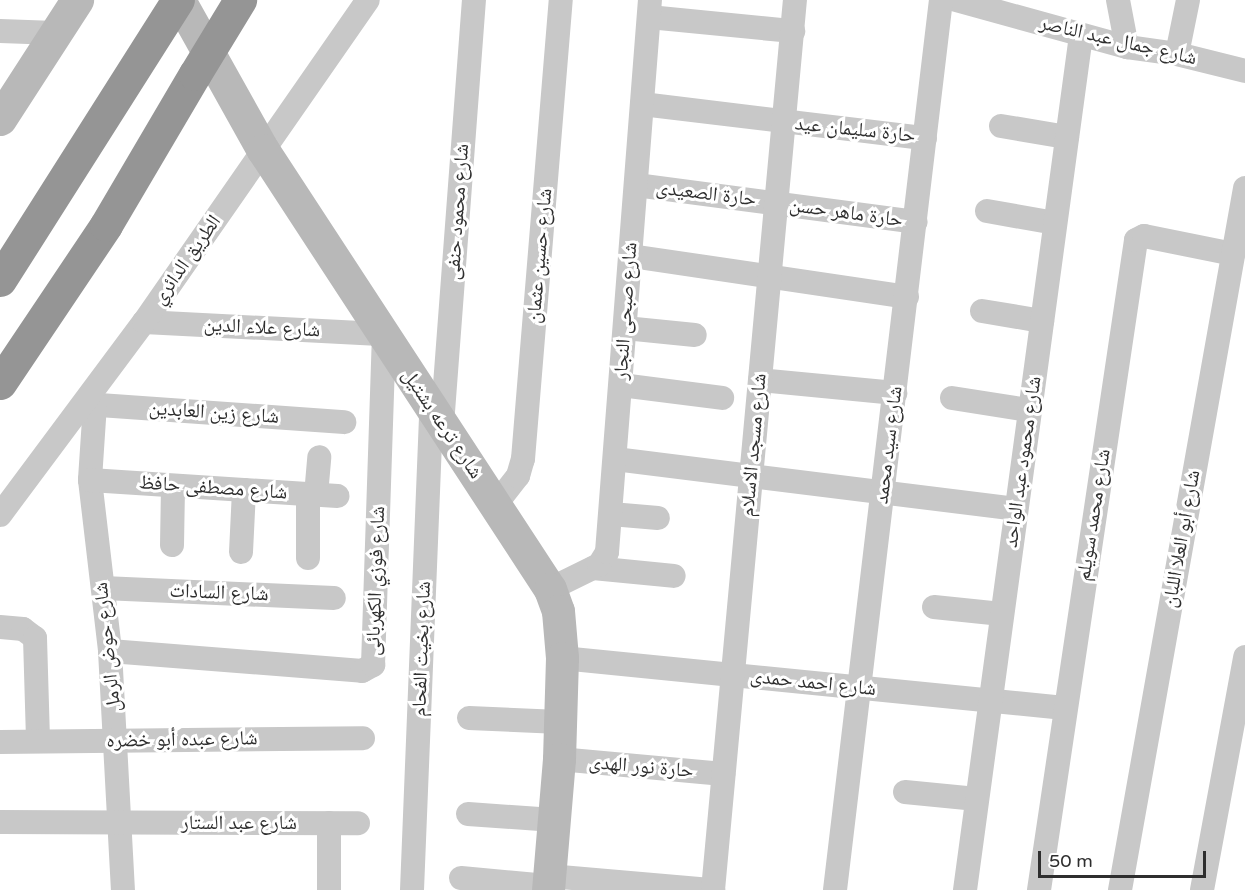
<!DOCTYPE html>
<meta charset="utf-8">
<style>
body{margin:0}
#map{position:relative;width:1245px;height:890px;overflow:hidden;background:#fff;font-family:"Varela Round","Noto Naskh Arabic",sans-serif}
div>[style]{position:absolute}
.street>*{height:24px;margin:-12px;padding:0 12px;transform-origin:12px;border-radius:12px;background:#c8c8c8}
.secondary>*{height:33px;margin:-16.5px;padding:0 16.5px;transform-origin:16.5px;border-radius:16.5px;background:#b8b8b8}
.highway>*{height:33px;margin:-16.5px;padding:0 16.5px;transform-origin:16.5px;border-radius:16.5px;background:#959595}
.highway-bridge>*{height:33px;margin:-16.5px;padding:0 16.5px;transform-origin:16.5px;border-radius:16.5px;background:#959595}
span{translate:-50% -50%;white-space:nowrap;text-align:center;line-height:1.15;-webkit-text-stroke:6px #fff;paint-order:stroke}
.street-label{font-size:20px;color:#2e2e2e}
.scale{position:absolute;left:1038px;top:851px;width:168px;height:27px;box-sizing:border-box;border:3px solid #2e2e2e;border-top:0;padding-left:8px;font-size:18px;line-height:21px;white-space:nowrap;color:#2e2e2e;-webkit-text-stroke:4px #fff;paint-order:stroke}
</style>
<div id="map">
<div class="street">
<i style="left:956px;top:0;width:177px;rotate:15.4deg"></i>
<i style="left:1127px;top:47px;width:50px;rotate:8deg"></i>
<i style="left:1177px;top:54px;width:70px;rotate:14deg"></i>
<i style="left:1118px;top:0;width:48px;rotate:79.2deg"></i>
<i style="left:649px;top:17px;width:145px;rotate:5.6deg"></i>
<i style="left:0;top:31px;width:56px;rotate:2deg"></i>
<i style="left:1177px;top:54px;width:55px;rotate:-78.5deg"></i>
<i style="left:642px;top:104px;width:285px;rotate:6.9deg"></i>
<i style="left:1001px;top:126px;width:67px;rotate:9.5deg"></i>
<i style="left:636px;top:185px;width:282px;rotate:7.5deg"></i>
<i style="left:987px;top:211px;width:69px;rotate:10deg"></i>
<i style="left:631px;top:256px;width:279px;rotate:8.4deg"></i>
<i style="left:982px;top:311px;width:61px;rotate:9.5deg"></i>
<i style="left:144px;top:322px;width:236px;rotate:2.9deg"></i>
<i style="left:625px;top:328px;width:70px;rotate:5.7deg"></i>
<i style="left:760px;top:380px;width:136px;rotate:5.5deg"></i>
<i style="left:621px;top:385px;width:102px;rotate:7.3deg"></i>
<i style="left:952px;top:398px;width:78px;rotate:8.9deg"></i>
<i style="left:85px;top:404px;width:260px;rotate:4deg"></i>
<i style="left:95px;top:404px;width:76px;rotate:93.8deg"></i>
<i style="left:90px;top:480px;width:172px;rotate:83.3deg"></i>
<i style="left:110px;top:651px;width:239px;rotate:86.9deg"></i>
<i style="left:442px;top:425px;width:426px;rotate:-85.7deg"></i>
<i style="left:615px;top:459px;width:404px;rotate:7.1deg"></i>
<i style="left:90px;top:480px;width:248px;rotate:3.7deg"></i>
<i style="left:316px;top:495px;width:38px;rotate:-85deg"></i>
<i style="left:496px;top:504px;width:36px;rotate:-52deg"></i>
<i style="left:518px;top:476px;width:18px;rotate:-74deg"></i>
<i style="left:523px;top:459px;width:461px;rotate:-85.3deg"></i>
<i style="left:611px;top:514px;width:47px;rotate:4.9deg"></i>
<i style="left:0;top:515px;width:241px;rotate:-53.3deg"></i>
<i style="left:144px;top:322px;width:392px;rotate:-55.2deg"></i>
<i style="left:172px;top:545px;width:59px;rotate:-89deg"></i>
<i style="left:241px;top:552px;width:62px;rotate:-87.2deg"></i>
<i style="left:308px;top:558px;width:64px;rotate:-90deg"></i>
<i style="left:593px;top:568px;width:81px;rotate:5.6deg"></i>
<i style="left:103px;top:588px;width:231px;rotate:2.5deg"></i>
<i style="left:550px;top:589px;width:55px;rotate:-26.1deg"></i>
<i style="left:599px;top:565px;width:15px;rotate:-58deg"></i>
<i style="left:607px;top:552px;width:554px;rotate:-85.55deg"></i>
<i style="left:934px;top:607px;width:68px;rotate:5.9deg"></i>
<i style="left:0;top:627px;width:23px;rotate:5deg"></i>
<i style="left:23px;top:629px;width:15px;rotate:37deg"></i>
<i style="left:35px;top:638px;width:103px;rotate:88.3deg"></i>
<i style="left:110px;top:651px;width:253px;rotate:4.5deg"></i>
<i style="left:362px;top:671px;width:13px;rotate:-29deg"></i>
<i style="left:373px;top:665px;width:326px;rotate:-88.1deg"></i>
<i style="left:562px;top:658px;width:505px;rotate:5.68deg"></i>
<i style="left:469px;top:718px;width:91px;rotate:2.5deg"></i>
<i style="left:0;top:742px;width:363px;rotate:-0.6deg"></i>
<i style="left:559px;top:759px;width:165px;rotate:5.2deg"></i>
<i style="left:905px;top:792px;width:72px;rotate:5.6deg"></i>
<i style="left:468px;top:814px;width:86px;rotate:4deg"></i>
<i style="left:0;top:822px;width:358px;rotate:0.2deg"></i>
<i style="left:549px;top:876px;width:165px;rotate:4.9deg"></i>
<i style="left:713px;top:890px;width:894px;rotate:-84.74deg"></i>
<i style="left:461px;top:878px;width:87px;rotate:5.3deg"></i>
<i style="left:329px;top:890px;width:67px;rotate:-90deg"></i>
<i style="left:412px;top:890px;width:482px;rotate:-87.7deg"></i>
<i style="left:835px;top:890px;width:896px;rotate:-83.21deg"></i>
<i style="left:965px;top:890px;width:863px;rotate:-82.27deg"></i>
<i style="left:1039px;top:890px;width:657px;rotate:-81.51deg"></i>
<i style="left:1136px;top:240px;width:9px;rotate:-27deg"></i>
<i style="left:1144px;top:236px;width:91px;rotate:11.4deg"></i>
<i style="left:1120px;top:890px;width:713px;rotate:-79.9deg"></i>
<i style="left:1202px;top:890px;width:237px;rotate:-79.5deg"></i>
</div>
<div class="secondary">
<i style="left:179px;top:0;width:172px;rotate:60.8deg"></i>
<i style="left:263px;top:150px;width:524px;rotate:56.83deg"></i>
<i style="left:550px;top:589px;width:23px;rotate:70deg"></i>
<i style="left:558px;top:611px;width:47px;rotate:85.1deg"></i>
<i style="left:562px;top:658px;width:101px;rotate:91.7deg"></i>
<i style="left:559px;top:759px;width:131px;rotate:94.8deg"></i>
<i style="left:0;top:119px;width:142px;rotate:-57.1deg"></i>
</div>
<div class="highway">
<i style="left:0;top:280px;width:332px;rotate:-57.6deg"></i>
<i style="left:0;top:383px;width:190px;rotate:-56.1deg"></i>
<i style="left:106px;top:225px;width:175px;rotate:-59.5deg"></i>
</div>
<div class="highway-bridge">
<i style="left:195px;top:74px;width:87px;rotate:-58.7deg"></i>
</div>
<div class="street-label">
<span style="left:1118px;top:41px;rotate:13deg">شارع جمال عبد الناصر</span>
<span style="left:855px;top:130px;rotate:6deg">حارة سليمان عيد</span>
<span style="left:706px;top:194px;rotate:7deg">حارة الصعيدى</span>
<span style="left:458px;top:212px;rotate:-86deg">شارع محمود حنفى</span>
<span style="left:846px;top:213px;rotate:8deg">حارة ماهر حسن</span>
<span style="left:540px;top:256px;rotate:-85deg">شارع حسين عثمان</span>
<span style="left:187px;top:260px;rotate:-55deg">الطريق الدائري</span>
<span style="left:626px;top:311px;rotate:-86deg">شارع صبحى النجار</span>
<span style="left:262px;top:328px;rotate:3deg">شارع علاء الدين</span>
<span style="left:214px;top:413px;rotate:4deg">شارع زين العابدين</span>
<span style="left:442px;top:424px;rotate:56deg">شارع ترعه بشتيل</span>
<span style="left:754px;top:445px;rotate:-85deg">شارع مسجد الاسلام</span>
<span style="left:889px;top:445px;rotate:-83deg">شارع سيد محمد</span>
<span style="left:1023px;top:462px;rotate:-82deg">شارع محمود عبد الواحد</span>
<span style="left:213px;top:488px;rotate:4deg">شارع مصطفى حافظ</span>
<span style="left:1094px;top:515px;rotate:-81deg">شارع محمد سويلم</span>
<span style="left:1182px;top:539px;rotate:-80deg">شارع أبو العلا اللبان</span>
<span style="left:376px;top:581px;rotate:-88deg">شارع فوزي الكهربائى</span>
<span style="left:219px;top:593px;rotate:2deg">شارع السادات</span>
<span style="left:108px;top:647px;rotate:-96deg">شارع حوض الرمل</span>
<span style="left:422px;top:649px;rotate:-88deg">شارع بخيت الفحام</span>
<span style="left:813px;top:683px;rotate:6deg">شارع احمد حمدى</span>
<span style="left:182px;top:740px;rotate:-1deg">شارع عبده أبو خضره</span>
<span style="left:641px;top:767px;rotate:5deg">حارة نور الهدى</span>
<span style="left:239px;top:823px">شارع عبد الستار</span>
</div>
<div class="scale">50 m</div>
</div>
